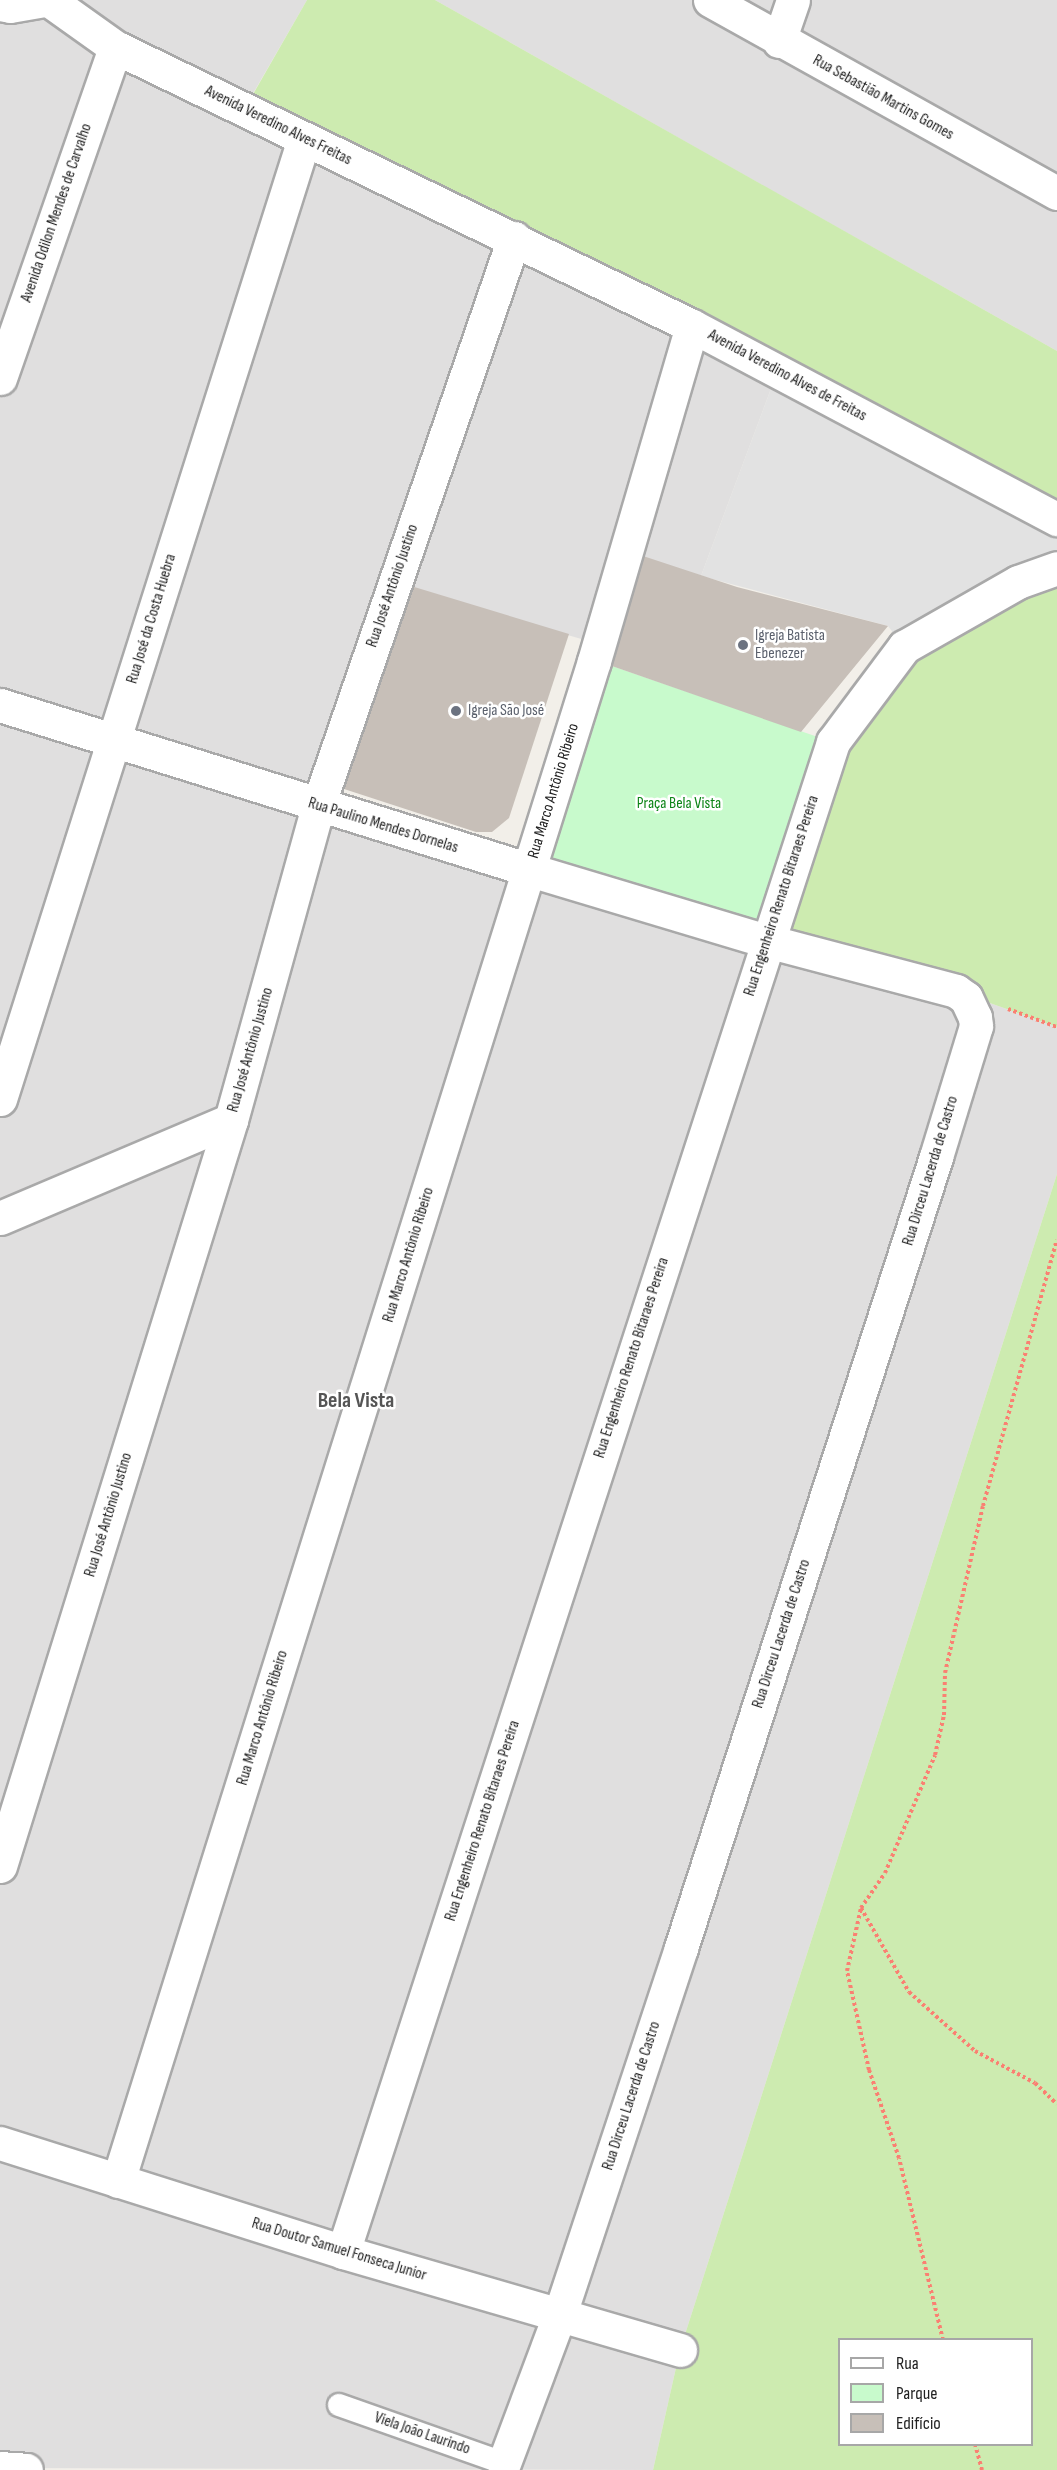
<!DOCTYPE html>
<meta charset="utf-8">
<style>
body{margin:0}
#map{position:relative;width:1057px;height:2470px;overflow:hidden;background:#f2efe9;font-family:"Sofia Sans Condensed",sans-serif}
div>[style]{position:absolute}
.residential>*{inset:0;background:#e0dfdf}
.grass>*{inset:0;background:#cdebb0}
.park>*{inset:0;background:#c8facc;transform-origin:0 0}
.parking>*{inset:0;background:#e2e2e2}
.building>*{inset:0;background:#c7bfb8}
.path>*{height:4px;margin-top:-2px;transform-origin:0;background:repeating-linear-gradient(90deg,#fa8072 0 3px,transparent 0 6px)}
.roads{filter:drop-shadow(2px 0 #a9a9a9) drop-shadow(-2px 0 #a9a9a9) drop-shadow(0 2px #a9a9a9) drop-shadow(0 -2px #a9a9a9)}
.lane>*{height:22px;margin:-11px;padding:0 11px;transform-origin:11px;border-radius:11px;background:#fff}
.street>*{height:33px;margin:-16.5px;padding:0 16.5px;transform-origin:16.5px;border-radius:16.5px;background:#fff}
.dots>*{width:16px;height:16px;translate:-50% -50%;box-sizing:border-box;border:3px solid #fff;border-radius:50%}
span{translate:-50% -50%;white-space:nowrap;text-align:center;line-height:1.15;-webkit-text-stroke:5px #fff;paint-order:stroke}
.street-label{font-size:16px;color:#222}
.worship-label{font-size:16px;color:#5b616d}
.left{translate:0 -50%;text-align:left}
.park-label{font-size:16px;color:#0c8416}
.district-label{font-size:22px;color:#555;font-weight:700}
.legend{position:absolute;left:838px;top:2338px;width:195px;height:108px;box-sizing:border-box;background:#fff;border:2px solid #a7a7a7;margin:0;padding:8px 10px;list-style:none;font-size:18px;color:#222}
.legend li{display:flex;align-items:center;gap:12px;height:30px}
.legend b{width:30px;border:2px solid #a7a7a7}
</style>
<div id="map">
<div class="residential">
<i style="clip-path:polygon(0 0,307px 0,244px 109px,778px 370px,701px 576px,599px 644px,477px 609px,318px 806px,956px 991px,1057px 1027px,1057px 1174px,680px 2350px,653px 2470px,0 2468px)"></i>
<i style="clip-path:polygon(435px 0,1057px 0,1057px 351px,739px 172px)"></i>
</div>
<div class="grass">
<i style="clip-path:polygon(307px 0,435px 0,1057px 351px,1057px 519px,244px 110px)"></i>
<i style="clip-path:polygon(1057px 568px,1057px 1027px,956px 991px,767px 941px,833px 742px,904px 647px)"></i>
<i style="clip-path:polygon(evenodd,1057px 1174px,1057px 2470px,653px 2470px,680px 2350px,1057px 1174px,840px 2340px,1032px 2340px,1032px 2444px,840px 2444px,840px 2340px)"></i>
</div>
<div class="park">
<i style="left:609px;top:665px;width:237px;height:220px;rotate:19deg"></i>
</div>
<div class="parking">
<i style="clip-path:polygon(778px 370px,1057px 519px,1057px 568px,904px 647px,888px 626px,701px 576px)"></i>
</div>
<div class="building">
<i style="clip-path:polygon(640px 555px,737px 587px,888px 626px,801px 732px,609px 665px)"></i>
<i style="clip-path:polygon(411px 586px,569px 634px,509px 818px,492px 832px,476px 832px,341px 788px)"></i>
</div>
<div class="path">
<i style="left:1008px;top:1009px;width:52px;rotate:20.2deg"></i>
<i style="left:861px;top:1908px;width:97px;rotate:60.3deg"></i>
<i style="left:909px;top:1992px;width:89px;rotate:41.8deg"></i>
<i style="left:975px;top:2051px;width:68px;rotate:28.1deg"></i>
<i style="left:1035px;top:2083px;width:30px;rotate:44deg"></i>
<i style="left:943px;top:2340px;width:187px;rotate:-103.6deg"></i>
<i style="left:899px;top:2158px;width:93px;rotate:-108.8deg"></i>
<i style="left:869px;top:2070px;width:101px;rotate:-102.5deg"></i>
<i style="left:847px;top:1971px;width:65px;rotate:-77.5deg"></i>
<i style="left:861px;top:1908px;width:42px;rotate:-55.6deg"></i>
<i style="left:885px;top:1873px;width:128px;rotate:-67deg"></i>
<i style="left:935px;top:1755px;width:41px;rotate:-77.3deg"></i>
<i style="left:944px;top:1715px;width:42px;rotate:-88.6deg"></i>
<i style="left:945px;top:1673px;width:171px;rotate:-77.2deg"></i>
<i style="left:983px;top:1506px;width:276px;rotate:-74.5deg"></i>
<i style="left:975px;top:2444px;width:27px;rotate:75deg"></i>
</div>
<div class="roads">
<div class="lane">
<i style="left:339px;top:2405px;width:175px;rotate:19.4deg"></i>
</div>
<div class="street">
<i style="left:49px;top:0;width:81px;rotate:35.5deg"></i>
<i style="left:115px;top:47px;width:641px;rotate:25.81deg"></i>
<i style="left:692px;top:326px;width:413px;rotate:27.9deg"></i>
<i style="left:710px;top:0;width:397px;rotate:29.1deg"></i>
<i style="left:0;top:4px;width:10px;rotate:11deg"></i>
<i style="left:10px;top:6px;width:35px;rotate:-10deg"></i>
<i style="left:779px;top:41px;width:43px;rotate:-71.1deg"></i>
<i style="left:0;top:378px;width:350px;rotate:-70.8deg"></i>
<i style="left:0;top:705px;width:555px;rotate:17.29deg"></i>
<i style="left:530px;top:870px;width:247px;rotate:16.7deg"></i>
<i style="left:767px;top:941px;width:196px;rotate:14.8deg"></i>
<i style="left:956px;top:991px;width:12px;rotate:35deg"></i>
<i style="left:966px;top:998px;width:21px;rotate:65deg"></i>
<i style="left:975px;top:1017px;width:9px;rotate:84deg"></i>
<i style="left:976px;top:1026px;width:137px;rotate:107deg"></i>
<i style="left:936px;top:1157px;width:831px;rotate:107.87deg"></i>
<i style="left:681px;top:1948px;width:388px;rotate:108.3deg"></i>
<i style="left:559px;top:2316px;width:157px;rotate:110.5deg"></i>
<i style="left:0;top:1099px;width:1007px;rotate:-72.43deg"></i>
<i style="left:0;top:1218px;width:251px;rotate:-23deg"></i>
<i style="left:0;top:1866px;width:781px;rotate:-72.79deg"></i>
<i style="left:231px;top:1120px;width:326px;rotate:-74.5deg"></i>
<i style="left:318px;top:806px;width:601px;rotate:-70.96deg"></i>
<i style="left:0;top:2143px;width:360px;rotate:17.6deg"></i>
<i style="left:343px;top:2252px;width:351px;rotate:16.2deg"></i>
<i style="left:118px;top:2181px;width:1593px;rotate:-72.61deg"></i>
<i style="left:594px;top:661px;width:349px;rotate:-73.7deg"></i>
<i style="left:343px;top:2252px;width:1588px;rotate:-72.02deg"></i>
<i style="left:833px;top:742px;width:119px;rotate:-53.2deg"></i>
<i style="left:904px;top:647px;width:131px;rotate:-29.7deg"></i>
<i style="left:1018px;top:582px;width:41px;rotate:-19.7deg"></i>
<i style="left:0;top:2468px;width:26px;rotate:4deg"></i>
</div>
</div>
<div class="dots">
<i style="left:743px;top:645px;background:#6b7280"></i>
<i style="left:456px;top:711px;background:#6b7280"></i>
</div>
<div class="street-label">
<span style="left:883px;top:98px;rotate:29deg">Rua Sebastião Martins Gomes</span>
<span style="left:278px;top:126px;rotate:26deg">Avenida Veredino Alves Freitas</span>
<span style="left:57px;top:213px;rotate:-71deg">Avenida Odilon Mendes de Carvalho</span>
<span style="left:787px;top:376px;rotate:28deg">Avenida Veredino Alves de Freitas</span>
<span style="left:393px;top:586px;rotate:-71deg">Rua José Antônio Justino</span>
<span style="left:152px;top:619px;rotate:-73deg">Rua José da Costa Huebra</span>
<span style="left:554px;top:791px;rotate:-73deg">Rua Marco Antônio Ribeiro</span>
<span style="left:383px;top:826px;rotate:17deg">Rua Paulino Mendes Dornelas</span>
<span style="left:782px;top:896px;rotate:-72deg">Rua Engenheiro Renato Bitaraes Pereira</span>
<span style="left:251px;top:1050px;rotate:-74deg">Rua José Antônio Justino</span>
<span style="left:931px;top:1171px;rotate:-73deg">Rua Dirceu Lacerda de Castro</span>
<span style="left:409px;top:1255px;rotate:-73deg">Rua Marco Antônio Ribeiro</span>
<span style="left:632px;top:1358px;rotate:-72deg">Rua Engenheiro Renato Bitaraes Pereira</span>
<span style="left:109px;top:1515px;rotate:-73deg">Rua José Antônio Justino</span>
<span style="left:782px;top:1634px;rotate:-72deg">Rua Dirceu Lacerda de Castro</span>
<span style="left:263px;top:1718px;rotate:-73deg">Rua Marco Antônio Ribeiro</span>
<span style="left:483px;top:1821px;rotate:-72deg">Rua Engenheiro Renato Bitaraes Pereira</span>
<span style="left:632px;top:2096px;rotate:-72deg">Rua Dirceu Lacerda de Castro</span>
<span style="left:339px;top:2250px;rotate:17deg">Rua Doutor Samuel Fonseca Junior</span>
<span style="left:422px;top:2434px;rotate:19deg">Viela João Laurindo</span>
</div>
<div class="worship-label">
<span class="left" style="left:755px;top:645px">Igreja Batista<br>Ebenezer</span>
<span class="left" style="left:468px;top:711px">Igreja São José</span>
</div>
<div class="park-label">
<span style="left:679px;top:804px">Praça Bela Vista</span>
</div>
<div class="district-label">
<span style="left:356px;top:1401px">Bela Vista</span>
</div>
<ul class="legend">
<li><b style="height:8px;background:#fff"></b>Rua</li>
<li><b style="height:16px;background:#c8facc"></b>Parque</li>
<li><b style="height:16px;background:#c7bfb8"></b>Edifício</li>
</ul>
</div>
